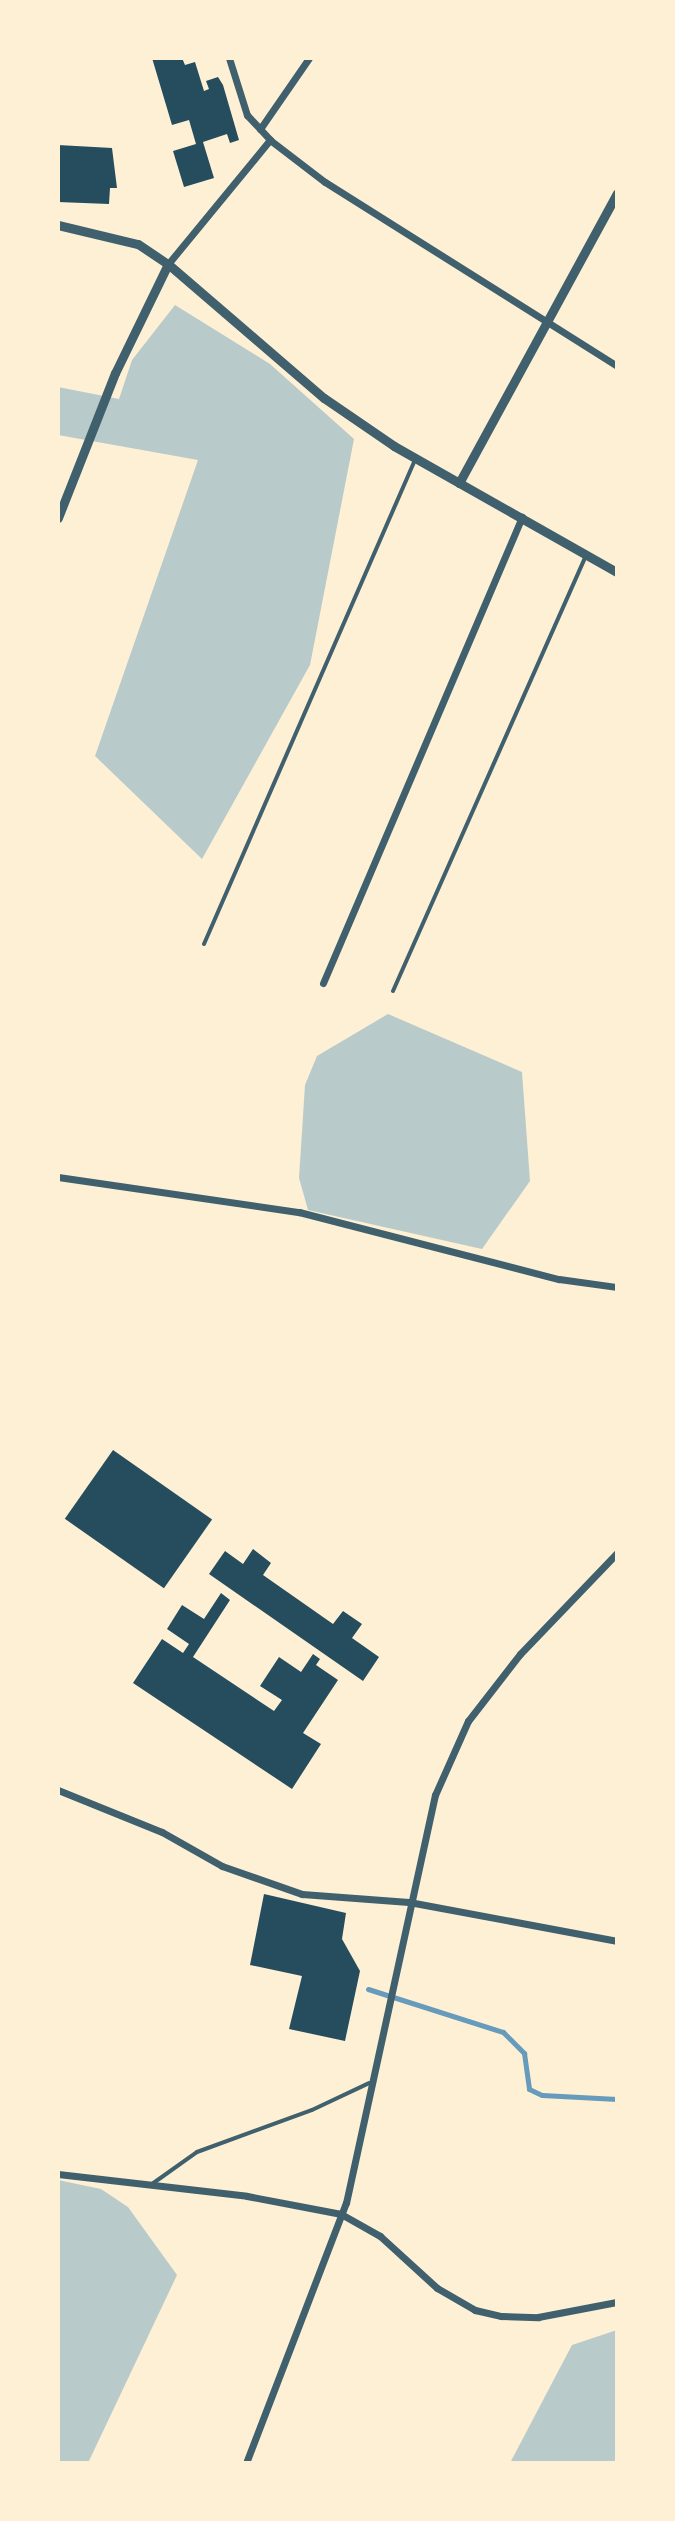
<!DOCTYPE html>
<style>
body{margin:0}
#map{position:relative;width:675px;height:2521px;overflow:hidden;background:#fdf0d5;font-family:Lato,sans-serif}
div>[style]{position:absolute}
.green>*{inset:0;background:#b9caca}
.stream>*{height:5px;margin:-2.5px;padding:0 2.5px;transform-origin:2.5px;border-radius:2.5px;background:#669bbc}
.building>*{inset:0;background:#264d5e;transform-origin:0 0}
.service>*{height:4px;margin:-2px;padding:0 2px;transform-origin:2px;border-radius:2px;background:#3f606c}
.minor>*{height:7px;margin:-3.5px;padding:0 3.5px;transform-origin:3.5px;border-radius:3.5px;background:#3f606c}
.tertiary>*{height:9px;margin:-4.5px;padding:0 4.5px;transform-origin:4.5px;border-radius:4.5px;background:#3f606c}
span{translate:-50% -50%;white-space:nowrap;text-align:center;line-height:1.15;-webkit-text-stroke:8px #fdf0d5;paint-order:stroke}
.frame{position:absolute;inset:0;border:60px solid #fdf0d5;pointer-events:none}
</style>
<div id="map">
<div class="green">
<i style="clip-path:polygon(175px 305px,270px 364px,354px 439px,310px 665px,202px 859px,95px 756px,198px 460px,58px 435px,58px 387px,119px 399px,132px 360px)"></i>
<i style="clip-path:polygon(388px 1014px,522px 1072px,530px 1181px,482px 1249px,308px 1210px,299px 1178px,305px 1085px,317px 1056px)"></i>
<i style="clip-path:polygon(58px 2180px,101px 2189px,128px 2207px,177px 2275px,88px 2463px,58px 2463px)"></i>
<i style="clip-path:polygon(617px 2330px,617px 2463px,510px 2463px,572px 2345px)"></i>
</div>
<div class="stream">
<i style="left:368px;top:1989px;width:142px;rotate:17.7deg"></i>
<i style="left:503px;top:2032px;width:30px;rotate:45deg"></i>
<i style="left:524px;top:2053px;width:36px;rotate:82deg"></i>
<i style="left:529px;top:2089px;width:14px;rotate:25deg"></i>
<i style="left:542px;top:2095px;width:75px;rotate:3.1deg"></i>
</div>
<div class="building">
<i style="clip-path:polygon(152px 58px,182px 58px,185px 65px,195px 62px,204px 91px,209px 89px,206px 81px,218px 77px,223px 85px,239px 140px,230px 143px,227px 134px,203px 142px,214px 178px,184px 187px,173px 151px,196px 144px,189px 120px,172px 125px)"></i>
<i style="clip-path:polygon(58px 145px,112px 148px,117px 188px,110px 188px,109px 204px,58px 202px)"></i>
<i style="left:113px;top:1450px;width:121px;height:84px;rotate:35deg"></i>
<i style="clip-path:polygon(253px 1549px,271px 1563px,263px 1575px,333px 1624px,343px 1611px,362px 1624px,352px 1638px,379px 1657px,363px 1681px,209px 1574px,225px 1551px,243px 1564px)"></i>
<i style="clip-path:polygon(221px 1593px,230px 1600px,193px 1657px,274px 1711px,282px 1700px,260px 1686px,279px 1657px,301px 1672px,313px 1654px,320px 1659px,316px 1665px,338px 1680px,303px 1733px,321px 1744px,292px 1789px,133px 1683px,162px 1639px,183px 1653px,189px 1644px,167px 1629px,182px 1605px,204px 1619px)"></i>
<i style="clip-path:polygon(264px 1894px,346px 1913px,342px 1939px,360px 1971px,345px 2041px,289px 2029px,302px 1976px,250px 1965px)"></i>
</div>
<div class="service">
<i style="left:204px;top:944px;width:528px;rotate:-66.45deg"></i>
<i style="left:393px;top:991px;width:476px;rotate:-66.1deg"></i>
<i style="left:152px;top:2184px;width:55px;rotate:-35.4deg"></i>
<i style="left:197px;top:2152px;width:122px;rotate:-20.1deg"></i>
<i style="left:312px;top:2110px;width:63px;rotate:-25.3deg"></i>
</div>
<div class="minor">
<i style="left:229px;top:58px;width:60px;rotate:72.5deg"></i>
<i style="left:247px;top:115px;width:34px;rotate:47deg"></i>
<i style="left:270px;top:140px;width:69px;rotate:37.4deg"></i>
<i style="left:325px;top:182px;width:345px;rotate:32.2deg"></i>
<i style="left:260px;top:129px;width:86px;rotate:-55.4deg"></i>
<i style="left:168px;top:264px;width:161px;rotate:-50.6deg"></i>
<i style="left:323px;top:983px;width:507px;rotate:-66.88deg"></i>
<i style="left:58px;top:1177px;width:244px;rotate:8.3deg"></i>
<i style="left:299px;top:1212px;width:268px;rotate:14.5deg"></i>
<i style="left:559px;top:1279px;width:59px;rotate:7.9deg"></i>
<i style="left:58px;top:1790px;width:112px;rotate:22deg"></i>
<i style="left:162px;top:1832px;width:69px;rotate:29.5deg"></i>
<i style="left:222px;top:1866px;width:85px;rotate:19.3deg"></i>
<i style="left:302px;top:1894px;width:107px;rotate:4.3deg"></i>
<i style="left:409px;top:1902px;width:212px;rotate:10.6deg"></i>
<i style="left:58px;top:2174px;width:190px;rotate:6.6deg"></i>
<i style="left:247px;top:2196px;width:96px;rotate:10.8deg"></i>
<i style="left:341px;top:2214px;width:45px;rotate:29.4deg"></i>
<i style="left:380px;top:2236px;width:77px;rotate:42.4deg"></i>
<i style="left:437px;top:2288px;width:44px;rotate:30.1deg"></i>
<i style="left:475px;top:2310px;width:27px;rotate:13deg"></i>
<i style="left:501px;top:2316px;width:37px;rotate:2deg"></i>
<i style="left:538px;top:2317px;width:80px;rotate:-10.8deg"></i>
<i style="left:246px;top:2463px;width:279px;rotate:-69deg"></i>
<i style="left:346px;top:2203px;width:418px;rotate:-77.7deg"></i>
<i style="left:435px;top:1795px;width:81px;rotate:-66deg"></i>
<i style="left:468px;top:1721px;width:85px;rotate:-52.2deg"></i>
<i style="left:520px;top:1654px;width:140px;rotate:-46.2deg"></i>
</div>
<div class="tertiary">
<i style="left:58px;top:225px;width:82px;rotate:13.4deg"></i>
<i style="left:138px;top:244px;width:36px;rotate:34deg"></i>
<i style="left:168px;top:264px;width:121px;rotate:115.9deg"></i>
<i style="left:115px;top:373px;width:156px;rotate:111.5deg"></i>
<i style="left:168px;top:264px;width:206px;rotate:40.7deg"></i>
<i style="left:324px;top:398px;width:85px;rotate:34.4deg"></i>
<i style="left:394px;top:446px;width:256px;rotate:29.5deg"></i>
<i style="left:459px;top:483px;width:330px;rotate:-61.4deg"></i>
</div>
<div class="frame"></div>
</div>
